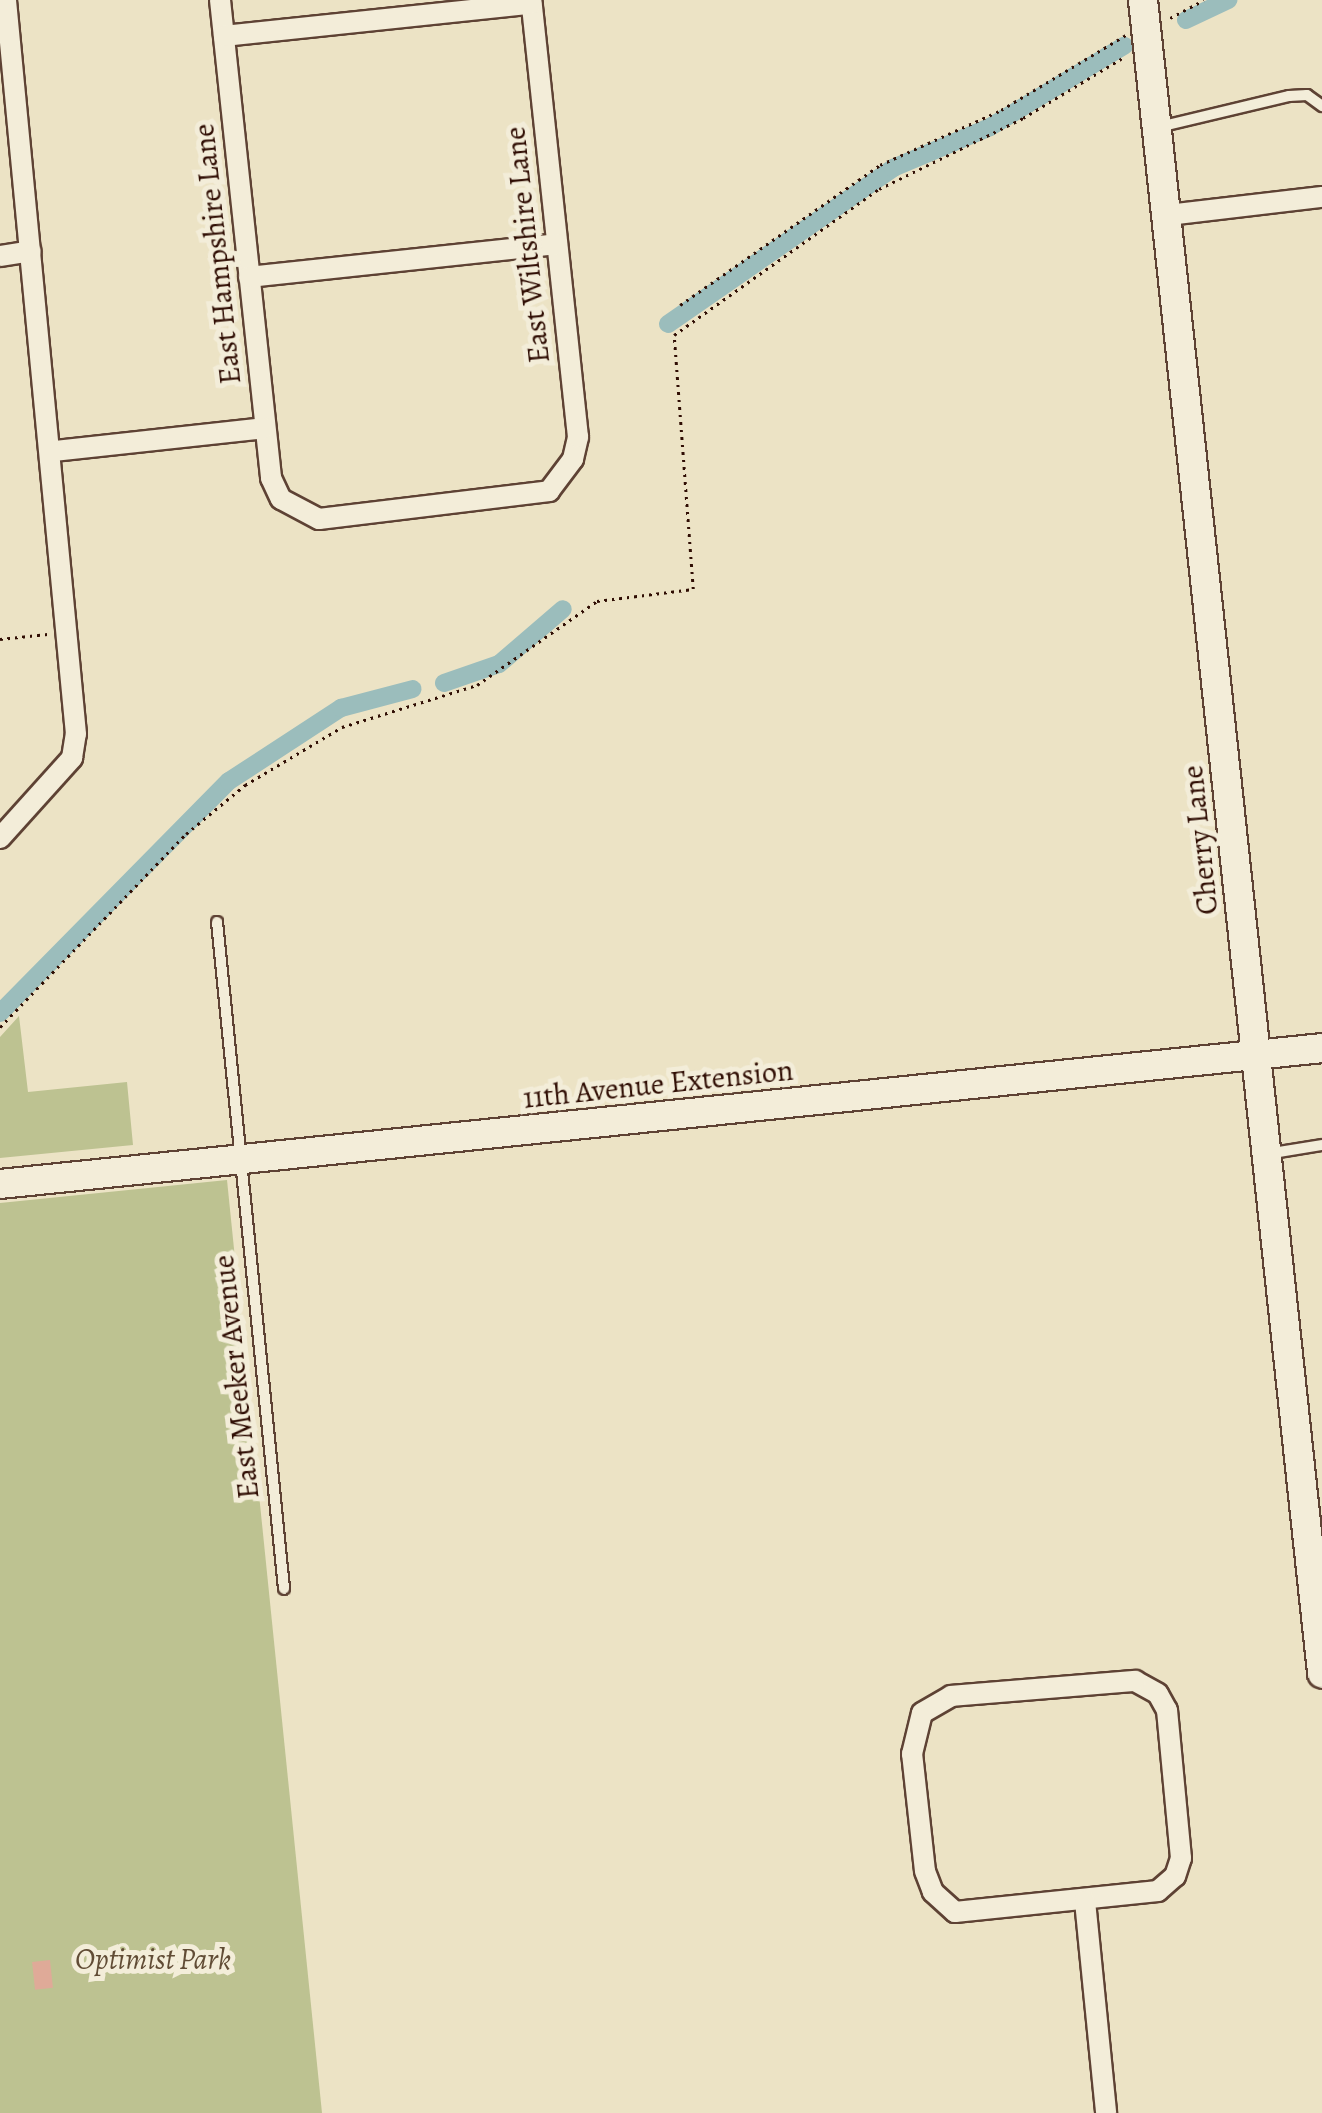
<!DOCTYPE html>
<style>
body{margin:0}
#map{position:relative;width:1322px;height:2113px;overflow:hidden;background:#ece3c5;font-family:Alegreya,serif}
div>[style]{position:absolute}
.green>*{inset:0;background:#bdc291}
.canal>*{height:18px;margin:-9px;padding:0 9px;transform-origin:9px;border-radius:9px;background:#9bbdbc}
.building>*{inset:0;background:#dfaa98;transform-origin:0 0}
.path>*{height:2.5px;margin-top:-1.25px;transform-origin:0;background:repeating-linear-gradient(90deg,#2f0d03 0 2.5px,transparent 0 7.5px)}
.roads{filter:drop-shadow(2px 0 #5e4234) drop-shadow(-2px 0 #5e4234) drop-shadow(0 2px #5e4234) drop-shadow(0 -2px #5e4234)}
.lane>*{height:10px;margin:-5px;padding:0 5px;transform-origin:5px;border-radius:5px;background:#f3edd9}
.street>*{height:20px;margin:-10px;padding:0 10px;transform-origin:10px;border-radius:10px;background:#f3edd9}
.secondary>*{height:28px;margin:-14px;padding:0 14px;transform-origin:14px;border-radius:14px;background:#f3edd9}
span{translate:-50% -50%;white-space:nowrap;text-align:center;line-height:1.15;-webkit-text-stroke:10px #f3edd9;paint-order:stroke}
.street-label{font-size:30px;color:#2f0d03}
.park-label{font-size:30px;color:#614c35;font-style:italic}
</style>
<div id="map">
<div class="green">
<i style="clip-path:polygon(19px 1016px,28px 1092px,127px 1082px,133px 1145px,0 1158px,0 1037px)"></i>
<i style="clip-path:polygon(227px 1180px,322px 2113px,0 2113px,0 1203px)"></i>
</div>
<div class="canal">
<i style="left:1186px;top:20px;width:47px;rotate:-25.5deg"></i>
<i style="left:668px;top:324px;width:274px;rotate:-34.7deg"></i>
<i style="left:893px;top:168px;width:105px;rotate:-22.9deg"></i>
<i style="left:990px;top:127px;width:157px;rotate:-31.2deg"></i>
<i style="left:444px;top:683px;width:58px;rotate:-19.1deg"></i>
<i style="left:499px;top:664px;width:84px;rotate:-40.7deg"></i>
<i style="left:0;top:1013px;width:326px;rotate:-45.4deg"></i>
<i style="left:229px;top:781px;width:134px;rotate:-33.1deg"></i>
<i style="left:341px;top:708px;width:74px;rotate:-14.8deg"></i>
</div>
<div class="building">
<i style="left:50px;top:1960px;width:28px;height:18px;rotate:84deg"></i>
</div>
<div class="path">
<i style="left:1170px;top:18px;width:38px;rotate:-28deg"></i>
<i style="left:680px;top:305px;width:244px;rotate:-35deg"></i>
<i style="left:880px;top:165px;width:133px;rotate:-24.4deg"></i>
<i style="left:1001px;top:110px;width:146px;rotate:-31deg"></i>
<i style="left:0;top:639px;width:48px;rotate:-5.9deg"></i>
<i style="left:0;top:1027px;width:268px;rotate:-46.1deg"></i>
<i style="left:186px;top:834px;width:77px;rotate:-39.7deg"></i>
<i style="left:245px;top:785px;width:113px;rotate:-30.9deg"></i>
<i style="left:342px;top:727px;width:141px;rotate:-17.3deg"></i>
<i style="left:477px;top:685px;width:146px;rotate:-35deg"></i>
<i style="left:597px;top:601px;width:97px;rotate:-7.1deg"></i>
<i style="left:693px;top:589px;width:255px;rotate:-94.3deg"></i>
<i style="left:674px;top:335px;width:252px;rotate:-35.5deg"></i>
<i style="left:879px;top:189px;width:161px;rotate:-26.2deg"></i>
<i style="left:1023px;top:118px;width:118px;rotate:-31.1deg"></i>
</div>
<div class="roads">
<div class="lane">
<i style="left:1159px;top:127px;width:134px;rotate:-13.4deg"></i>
<i style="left:1289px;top:96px;width:18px;rotate:-3deg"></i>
<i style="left:1307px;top:95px;width:19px;rotate:36deg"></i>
<i style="left:217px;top:922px;width:670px;rotate:84.26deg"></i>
<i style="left:1267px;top:1154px;width:56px;rotate:-9.3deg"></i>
</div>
<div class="street">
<i style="left:220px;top:0;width:481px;rotate:83.9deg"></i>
<i style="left:271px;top:478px;width:23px;rotate:65deg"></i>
<i style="left:281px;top:499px;width:43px;rotate:27.8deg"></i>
<i style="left:319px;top:519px;width:232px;rotate:-6.9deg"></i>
<i style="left:549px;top:491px;width:40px;rotate:-53deg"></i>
<i style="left:573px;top:459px;width:23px;rotate:-77deg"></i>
<i style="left:578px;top:437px;width:440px;rotate:-96.1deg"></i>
<i style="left:224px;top:36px;width:309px;rotate:-6deg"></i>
<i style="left:1168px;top:215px;width:155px;rotate:-6.7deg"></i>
<i style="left:0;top:256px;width:31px;rotate:-9deg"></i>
<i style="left:249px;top:277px;width:309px;rotate:-6.1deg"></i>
<i style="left:54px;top:451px;width:212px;rotate:-6.2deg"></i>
<i style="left:0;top:838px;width:108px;rotate:-48deg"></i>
<i style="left:72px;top:758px;width:24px;rotate:-81deg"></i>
<i style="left:76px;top:734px;width:737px;rotate:-95.45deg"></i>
<i style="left:1135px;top:1681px;width:26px;rotate:29deg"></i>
<i style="left:1158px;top:1694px;width:18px;rotate:61deg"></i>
<i style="left:1167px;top:1710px;width:149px;rotate:84.6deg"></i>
<i style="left:1181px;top:1858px;width:19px;rotate:108deg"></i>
<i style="left:1175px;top:1876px;width:23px;rotate:139deg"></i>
<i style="left:1158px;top:1891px;width:204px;rotate:174.1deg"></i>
<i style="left:955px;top:1912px;width:30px;rotate:-138deg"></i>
<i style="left:933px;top:1892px;width:22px;rotate:-111deg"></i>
<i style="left:925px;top:1871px;width:118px;rotate:-96.3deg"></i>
<i style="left:912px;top:1754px;width:42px;rotate:-76.3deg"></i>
<i style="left:922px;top:1713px;width:34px;rotate:-30deg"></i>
<i style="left:951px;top:1696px;width:185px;rotate:-4.7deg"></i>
<i style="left:1085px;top:1901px;width:213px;rotate:84.3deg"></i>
</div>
<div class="secondary">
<i style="left:1143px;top:0;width:1683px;rotate:83.89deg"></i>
<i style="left:0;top:1184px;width:1329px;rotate:-5.87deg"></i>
</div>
</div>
<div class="street-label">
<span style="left:527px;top:245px;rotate:-96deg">East Wiltshire Lane</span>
<span style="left:217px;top:254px;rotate:-96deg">East Hampshire Lane</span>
<span style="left:1200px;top:840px;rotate:-96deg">Cherry Lane</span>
<span style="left:658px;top:1084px;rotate:-6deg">11th Avenue Extension</span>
<span style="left:236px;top:1377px;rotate:-96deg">East Meeker Avenue</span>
</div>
<div class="park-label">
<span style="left:153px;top:1959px">Optimist Park</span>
</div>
</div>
